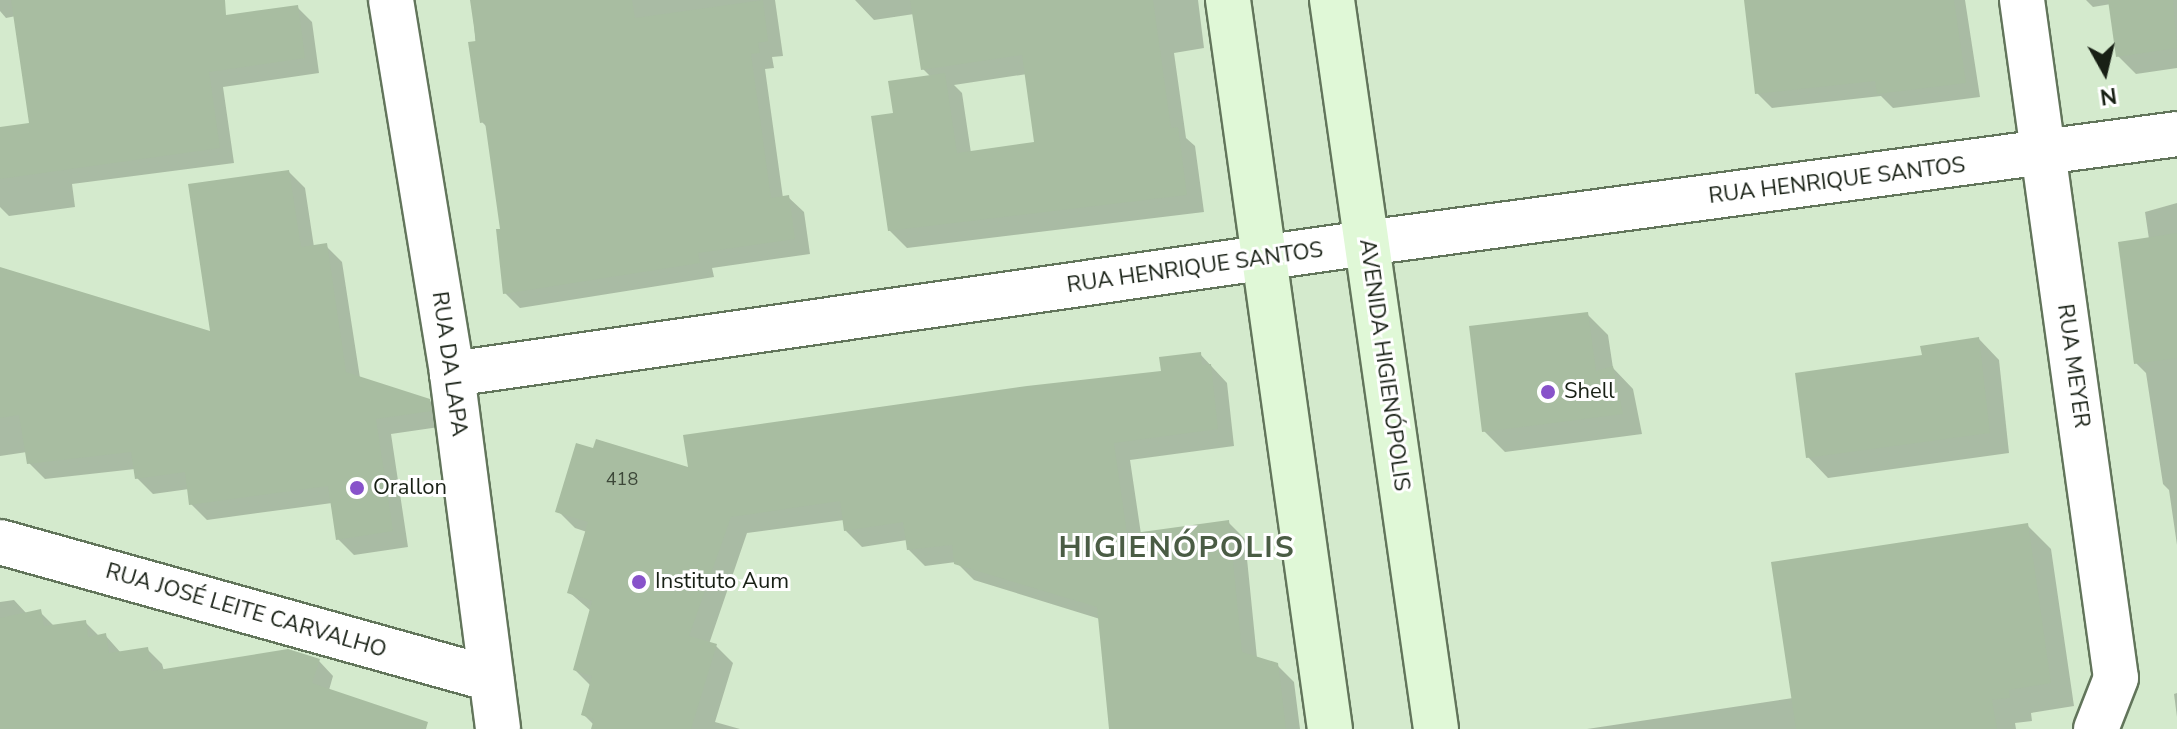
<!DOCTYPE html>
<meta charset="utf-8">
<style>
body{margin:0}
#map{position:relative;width:2177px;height:729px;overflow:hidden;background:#d4eacd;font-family:"Nunito Sans",sans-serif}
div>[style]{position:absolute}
.shadow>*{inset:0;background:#0003}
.building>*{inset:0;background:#a8bda1}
.roads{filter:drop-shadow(2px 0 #62755b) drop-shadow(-2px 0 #62755b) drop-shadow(0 2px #62755b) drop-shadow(0 -2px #62755b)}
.minor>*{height:44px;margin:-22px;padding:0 22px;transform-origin:22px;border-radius:22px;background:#fff}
.secondary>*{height:44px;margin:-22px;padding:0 22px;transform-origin:22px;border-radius:22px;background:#e0f8d7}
.dots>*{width:22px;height:22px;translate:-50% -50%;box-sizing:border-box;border:4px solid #fff;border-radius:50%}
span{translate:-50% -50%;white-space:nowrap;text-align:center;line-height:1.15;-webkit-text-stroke:6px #fff;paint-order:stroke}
.number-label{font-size:18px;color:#3c4738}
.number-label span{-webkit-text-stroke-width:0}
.street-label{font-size:22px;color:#182015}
.poi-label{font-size:22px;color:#182015}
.left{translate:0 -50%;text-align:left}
.district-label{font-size:30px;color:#4a5c44;font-weight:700;letter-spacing:2px}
.north{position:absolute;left:2065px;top:32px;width:80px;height:80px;-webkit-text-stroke:6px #fff;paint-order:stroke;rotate:172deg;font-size:22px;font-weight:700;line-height:32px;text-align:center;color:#182015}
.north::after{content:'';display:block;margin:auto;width:28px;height:36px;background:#182015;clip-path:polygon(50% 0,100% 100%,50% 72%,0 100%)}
</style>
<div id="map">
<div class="shadow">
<i style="clip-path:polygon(0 0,172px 0,176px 24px,297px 7px,312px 22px,319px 73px,223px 87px,234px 163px,72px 184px,75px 207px,9px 216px,0 207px,0 129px,31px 125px,16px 16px,6px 18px,0 11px)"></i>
<i style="clip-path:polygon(472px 0,775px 0,783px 56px,772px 57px,774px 68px,765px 69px,783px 198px,788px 197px,804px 212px,810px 254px,712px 268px,714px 277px,520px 308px,505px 293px,502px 231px,487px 127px,482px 122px)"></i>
<i style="clip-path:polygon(evenodd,855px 0,1198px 0,1204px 48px,1174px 53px,1186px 138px,1195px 146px,1204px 212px,907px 248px,889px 230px,895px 114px,931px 77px,923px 69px,914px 14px,874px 20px,855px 0,1027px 74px,1037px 144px,971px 153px,962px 93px,954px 85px,1027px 74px)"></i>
<i style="clip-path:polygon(1746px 0,1965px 0,1980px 97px,1893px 108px,1881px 96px,1772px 108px,1757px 93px)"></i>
<i style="clip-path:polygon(2086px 0,2177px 0,2177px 68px,2136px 74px,2118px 56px,2111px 4px,2093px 7px)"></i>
<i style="clip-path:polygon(289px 172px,305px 188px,314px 247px,326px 246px,342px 262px,360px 378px,429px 400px,445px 417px,446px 426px,391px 434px,408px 547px,354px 555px,338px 539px,332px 503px,207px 520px,191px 504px,189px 489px,153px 494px,137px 478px,135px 469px,45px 479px,29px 463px,27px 452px,0 456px,0 269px,212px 334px)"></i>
<i style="clip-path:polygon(2177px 203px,2177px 545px,2169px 490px,2163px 484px,2146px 373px,2136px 363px,2149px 239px,2145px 212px)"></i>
<i style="clip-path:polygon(1587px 314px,1608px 335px,1613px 368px,1633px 389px,1642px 434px,1505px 452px,1484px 431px)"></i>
<i style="clip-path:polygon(1979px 339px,1999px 360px,2009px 453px,1828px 478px,1808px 457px,1925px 357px)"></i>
<i style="clip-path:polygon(1200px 354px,1227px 383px,1234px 446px,1130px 460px,1141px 534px,1228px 522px,1245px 539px,1257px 658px,1277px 665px,1294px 682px,1300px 729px,1111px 729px,1100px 619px,974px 580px,956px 562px,925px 566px,908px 549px,907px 540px,862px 547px,845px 530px,844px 520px,747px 533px,709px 644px,716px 646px,733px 663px,715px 722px,740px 729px,593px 729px,594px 725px,583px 714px,591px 686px,575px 670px,591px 611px,569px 592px,587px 532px,575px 528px,558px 511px,691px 470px,1163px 373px)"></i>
<i style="clip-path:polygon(2027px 525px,2051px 549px,2074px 706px,2031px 713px,2032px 721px,2015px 723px,2016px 729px,1587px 729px,1793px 698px)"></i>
<i style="clip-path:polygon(14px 600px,27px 614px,40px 612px,55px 627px,85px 622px,100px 637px,105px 635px,121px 653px,148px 650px,162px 664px,164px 671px,319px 661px,333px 676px,329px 690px,422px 729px,0 729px,0 602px)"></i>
<i style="clip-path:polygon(2177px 693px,2177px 717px,2174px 694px)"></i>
</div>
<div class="building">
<i style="clip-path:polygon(11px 0,225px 0,226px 15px,298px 5px,305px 58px,209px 72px,220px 148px,0 179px,0 127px,29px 123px)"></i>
<i style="clip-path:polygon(470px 0,632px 0,635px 18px,763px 0,768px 41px,758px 43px,760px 53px,751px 54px,771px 198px,789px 195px,795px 239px,698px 253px,700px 263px,503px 294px,496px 229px,500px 229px,485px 122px,480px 123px,468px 42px,476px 41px)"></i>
<i style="clip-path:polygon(910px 0,1153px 0,1171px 128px,1178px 127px,1187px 195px,888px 231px,871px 116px,893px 113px,888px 81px,945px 73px,957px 153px,1034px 142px,1022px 55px,921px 70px)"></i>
<i style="clip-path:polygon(1744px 0,1954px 0,1966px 83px,1877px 94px,1875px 81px,1755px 94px)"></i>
<i style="clip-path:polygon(2108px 0,2173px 0,2177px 48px,2116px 57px)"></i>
<i style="clip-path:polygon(289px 170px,301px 247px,327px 243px,346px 372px,430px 399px,432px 411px,376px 419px,393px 531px,336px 540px,328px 486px,189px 505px,185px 472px,135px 479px,131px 452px,27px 464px,19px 415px,0 418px,0 267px,210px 331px,188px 184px)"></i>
<i style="clip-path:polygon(2177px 233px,2177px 358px,2134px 364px,2118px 242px)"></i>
<i style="clip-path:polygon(1588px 312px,1596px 371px,1613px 366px,1623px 414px,1482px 432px,1469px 326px)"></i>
<i style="clip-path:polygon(1979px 337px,1990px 433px,1806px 458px,1795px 373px,1922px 355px,1920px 346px)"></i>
<i style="clip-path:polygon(1201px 352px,1202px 365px,1211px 364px,1218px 429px,1114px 443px,1127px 534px,1229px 520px,1242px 652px,1278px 663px,1286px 729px,1109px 729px,1097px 607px,954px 564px,952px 545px,907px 550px,903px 522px,844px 531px,840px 501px,731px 517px,689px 636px,717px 644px,691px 729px,591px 729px,594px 719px,581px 715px,592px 676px,573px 670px,592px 601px,567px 593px,588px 522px,555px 512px,576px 443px,593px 448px,596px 439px,688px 467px,683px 435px,1027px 386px,1161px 371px,1159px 357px)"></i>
<i style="clip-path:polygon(2028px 523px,2051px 683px,2009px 690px,2010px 698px,1992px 700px,1997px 729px,1796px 729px,1771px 562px)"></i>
<i style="clip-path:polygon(41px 609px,44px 626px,86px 620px,88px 637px,106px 633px,109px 653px,148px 647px,152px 671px,288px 649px,320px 659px,312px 683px,428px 722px,426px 729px,0 729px,0 618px)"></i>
</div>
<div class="roads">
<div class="minor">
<i style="left:391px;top:0;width:379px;rotate:80.7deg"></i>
<i style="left:452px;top:374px;width:358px;rotate:82.6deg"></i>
<i style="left:2022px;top:0;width:684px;rotate:82.11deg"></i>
<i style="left:2116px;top:678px;width:55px;rotate:111.4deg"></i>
<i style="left:452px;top:374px;width:923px;rotate:-8.16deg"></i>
<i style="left:1366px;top:243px;width:818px;rotate:-7.65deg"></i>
<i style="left:0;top:542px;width:510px;rotate:15.59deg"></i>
</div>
<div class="secondary">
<i style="left:1228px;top:0;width:736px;rotate:82.04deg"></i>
<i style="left:1332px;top:0;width:736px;rotate:81.88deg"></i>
</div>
</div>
<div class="dots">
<i style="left:1548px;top:392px;background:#8853ca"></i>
<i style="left:357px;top:488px;background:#8853ca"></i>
<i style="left:639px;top:582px;background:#8853ca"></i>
</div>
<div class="number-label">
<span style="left:622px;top:479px">418</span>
</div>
<div class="street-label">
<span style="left:1837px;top:181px;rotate:-7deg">RUA HENRIQUE SANTOS</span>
<span style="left:1195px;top:268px;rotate:-8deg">RUA HENRIQUE SANTOS</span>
<span style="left:449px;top:364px;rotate:82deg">RUA DA LAPA</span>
<span style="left:1384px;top:365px;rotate:82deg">AVENIDA HIGIENÓPOLIS</span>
<span style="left:2073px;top:366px;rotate:82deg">RUA MEYER</span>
<span style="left:246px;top:611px;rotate:16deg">RUA JOSÉ LEITE CARVALHO</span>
</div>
<div class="poi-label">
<span class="left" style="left:1564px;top:392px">Shell</span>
<span class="left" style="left:373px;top:488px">Orallon</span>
<span class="left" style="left:655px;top:582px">Instituto Aum</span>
</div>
<div class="district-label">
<span style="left:1177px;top:548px">HIGIENÓPOLIS</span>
</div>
<div class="north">N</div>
</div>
